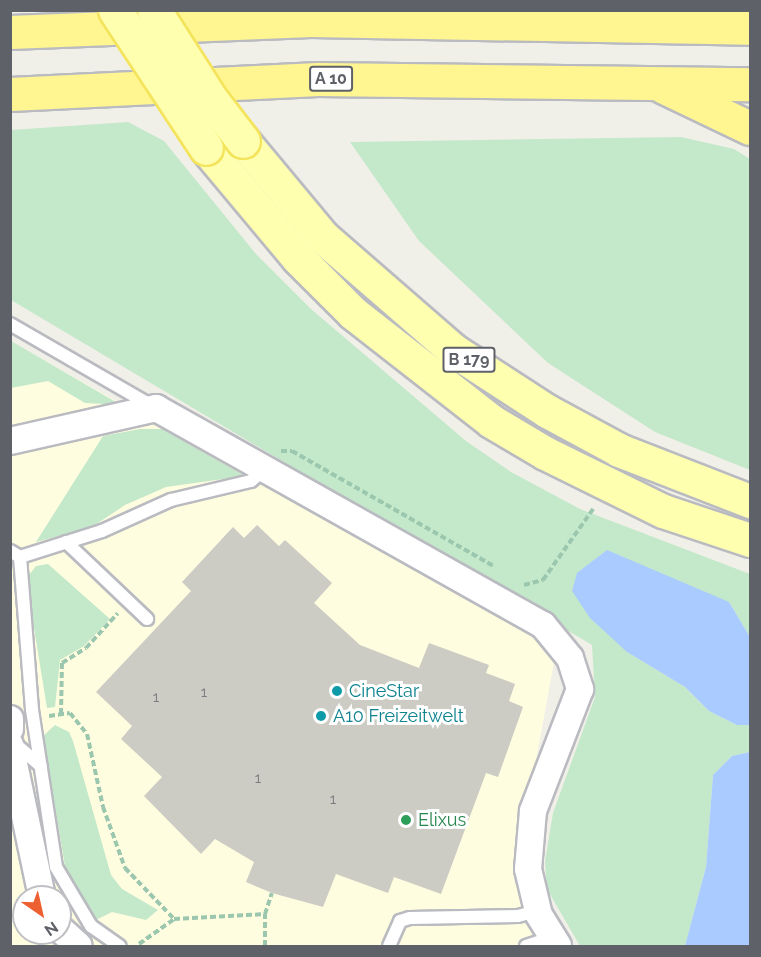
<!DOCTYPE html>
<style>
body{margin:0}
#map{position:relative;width:761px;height:957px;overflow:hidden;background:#f1f0e8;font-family:Raleway,sans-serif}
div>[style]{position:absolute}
.commercial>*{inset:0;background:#fffddf}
.green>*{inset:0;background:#c4e8ca}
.water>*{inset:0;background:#aacbff}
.building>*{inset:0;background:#cccbc4}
.path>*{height:4px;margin-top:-2px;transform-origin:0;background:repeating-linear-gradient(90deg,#9bc7af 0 6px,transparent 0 9px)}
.roads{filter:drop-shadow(2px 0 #babbc1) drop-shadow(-2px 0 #babbc1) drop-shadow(0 2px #babbc1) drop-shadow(0 -2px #babbc1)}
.service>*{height:12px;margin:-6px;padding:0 6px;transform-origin:6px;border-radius:6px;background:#fff}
.minor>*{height:26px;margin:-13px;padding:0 13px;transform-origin:13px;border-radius:13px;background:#fff}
.primary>*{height:33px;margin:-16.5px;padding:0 16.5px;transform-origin:16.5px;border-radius:16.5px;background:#feffaf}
.motorway>*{height:33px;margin:-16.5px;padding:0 16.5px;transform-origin:16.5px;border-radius:16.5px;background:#fff691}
.bridges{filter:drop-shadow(2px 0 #f4e45d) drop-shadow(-2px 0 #f4e45d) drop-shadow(0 2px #f4e45d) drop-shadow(0 -2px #f4e45d)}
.primary-bridge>*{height:33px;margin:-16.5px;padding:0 16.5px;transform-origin:16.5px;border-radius:16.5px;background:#feffaf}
.dots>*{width:16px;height:16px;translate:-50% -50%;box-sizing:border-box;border:3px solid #fff;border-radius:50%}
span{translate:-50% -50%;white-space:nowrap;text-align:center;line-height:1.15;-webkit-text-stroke:6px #fff;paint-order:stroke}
.number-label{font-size:15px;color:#7a7c7f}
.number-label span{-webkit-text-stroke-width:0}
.shield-label span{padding:2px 4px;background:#fff;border:2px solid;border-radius:4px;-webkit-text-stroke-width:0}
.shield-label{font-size:16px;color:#5f6168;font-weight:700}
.culture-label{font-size:18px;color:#0d838f}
.left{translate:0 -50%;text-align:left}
.leisure-label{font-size:18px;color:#27864d}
.frame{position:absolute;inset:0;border:12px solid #5f6168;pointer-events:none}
.north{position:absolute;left:12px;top:885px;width:60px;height:60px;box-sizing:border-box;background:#fff;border:2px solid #bfc0c3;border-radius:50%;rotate:146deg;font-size:16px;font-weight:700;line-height:24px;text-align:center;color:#5f6168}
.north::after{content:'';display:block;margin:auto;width:21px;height:27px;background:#ed6031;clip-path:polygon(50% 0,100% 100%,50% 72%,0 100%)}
</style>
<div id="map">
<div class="commercial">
<i style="clip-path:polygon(evenodd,10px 341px,500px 619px,560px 629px,514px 881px,551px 946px,11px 946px,10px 341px,24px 897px,60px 897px,60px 933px,24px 933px,24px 897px)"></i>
</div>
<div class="green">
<i style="clip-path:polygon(128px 122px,164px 141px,256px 254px,311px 309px,466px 441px,511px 472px,580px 509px,750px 574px,750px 637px,729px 602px,627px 652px,685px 687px,709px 711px,737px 725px,750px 725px,750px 752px,732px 756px,713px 775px,706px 867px,685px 946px,580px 946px,547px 889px,545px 861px,553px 813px,595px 697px,592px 645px,11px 300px,11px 130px)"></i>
<i style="clip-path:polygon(681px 137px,734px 149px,750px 159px,750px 470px,655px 432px,548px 363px,419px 241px,350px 142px)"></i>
<i style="clip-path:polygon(11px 341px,121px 405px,85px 403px,48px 381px,11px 388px)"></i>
<i style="clip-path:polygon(140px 429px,162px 429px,245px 476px,166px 487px,125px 505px,92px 527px,36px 542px,103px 436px)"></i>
<i style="clip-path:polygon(48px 564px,110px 619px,84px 646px,60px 660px,55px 707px,47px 708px,26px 579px,36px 566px)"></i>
<i style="clip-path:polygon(55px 725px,69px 732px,73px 741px,111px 875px,122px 889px,158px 910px,146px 920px,112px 912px,94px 921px,66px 872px,43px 736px)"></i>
</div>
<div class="water">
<i style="clip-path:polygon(607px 550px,729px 602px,750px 637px,750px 725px,737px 725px,709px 711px,685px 687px,627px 652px,590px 618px,572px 591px,577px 573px)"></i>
<i style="clip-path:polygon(750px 752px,750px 946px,685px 946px,706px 867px,713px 775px,732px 756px)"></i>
</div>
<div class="building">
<i style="clip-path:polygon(257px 525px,279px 546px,285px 540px,332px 583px,314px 603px,360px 645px,419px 668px,429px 643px,489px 665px,486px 673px,515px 684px,509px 701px,523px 707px,498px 777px,486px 773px,441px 894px,394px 877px,388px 893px,336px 874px,323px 907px,272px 893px,246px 882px,254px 862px,215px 839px,201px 854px,144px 796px,162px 777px,121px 739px,132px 726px,96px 692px,191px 591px,182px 582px,233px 527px,244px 538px)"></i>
</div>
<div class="path">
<i style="left:281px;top:451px;width:11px"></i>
<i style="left:292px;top:451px;width:234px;rotate:29.7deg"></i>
<i style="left:524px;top:585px;width:20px;rotate:-15deg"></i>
<i style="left:543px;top:580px;width:87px;rotate:-54.8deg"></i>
<i style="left:61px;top:714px;width:51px;rotate:-88.9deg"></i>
<i style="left:62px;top:663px;width:28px;rotate:-32deg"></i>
<i style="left:86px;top:648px;width:47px;rotate:-47.6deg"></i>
<i style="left:49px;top:716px;width:21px;rotate:-8deg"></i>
<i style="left:70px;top:713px;width:27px;rotate:51deg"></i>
<i style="left:87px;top:734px;width:75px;rotate:77.6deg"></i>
<i style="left:103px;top:807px;width:65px;rotate:70.2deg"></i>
<i style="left:125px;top:868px;width:71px;rotate:46.1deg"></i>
<i style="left:174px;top:919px;width:91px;rotate:-3.1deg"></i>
<i style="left:139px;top:944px;width:43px;rotate:-35.5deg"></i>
<i style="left:265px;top:946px;width:32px;rotate:-90deg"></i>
<i style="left:265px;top:914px;width:22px;rotate:-72deg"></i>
</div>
<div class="roads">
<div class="service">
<i style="left:10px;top:324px;width:164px;rotate:30deg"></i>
<i style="left:66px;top:542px;width:112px;rotate:43.5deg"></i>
<i style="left:10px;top:551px;width:12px;rotate:31deg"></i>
<i style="left:20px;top:557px;width:86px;rotate:-17.6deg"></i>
<i style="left:102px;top:531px;width:76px;rotate:-24.2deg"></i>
<i style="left:171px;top:500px;width:82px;rotate:-13.4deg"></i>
<i style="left:251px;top:481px;width:20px;rotate:-41deg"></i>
<i style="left:20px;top:557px;width:153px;rotate:85.5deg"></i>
<i style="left:32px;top:710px;width:159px;rotate:81.3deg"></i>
<i style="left:56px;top:867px;width:69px;rotate:59.3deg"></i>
<i style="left:91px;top:926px;width:35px;rotate:35deg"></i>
<i style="left:12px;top:741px;width:38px;rotate:41deg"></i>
<i style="left:389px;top:946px;width:27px;rotate:-66deg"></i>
<i style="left:400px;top:921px;width:10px;rotate:-17deg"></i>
<i style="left:410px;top:918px;width:108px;rotate:-1.1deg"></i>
<i style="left:518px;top:916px;width:20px;rotate:-15deg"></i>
<i style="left:526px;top:946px;width:25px;rotate:-18deg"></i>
</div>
<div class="minor">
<i style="left:10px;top:441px;width:150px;rotate:-12.7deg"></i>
<i style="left:156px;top:408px;width:444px;rotate:29.3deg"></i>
<i style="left:543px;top:625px;width:43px;rotate:50.7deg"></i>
<i style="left:570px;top:658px;width:33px;rotate:72deg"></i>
<i style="left:580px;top:689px;width:131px;rotate:111.1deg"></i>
<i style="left:533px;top:811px;width:58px;rotate:94.9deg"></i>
<i style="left:528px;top:869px;width:47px;rotate:76.6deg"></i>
<i style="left:539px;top:915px;width:36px;rotate:58deg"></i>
<i style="left:10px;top:719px;width:10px;rotate:90deg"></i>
<i style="left:10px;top:745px;width:155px;rotate:78.1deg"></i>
<i style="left:60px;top:929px;width:25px;rotate:42deg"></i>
</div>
<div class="primary">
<i style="left:243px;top:141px;width:125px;rotate:50.2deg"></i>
<i style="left:323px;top:237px;width:172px;rotate:41deg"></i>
<i style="left:453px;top:350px;width:112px;rotate:33deg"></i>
<i style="left:547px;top:411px;width:82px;rotate:28.4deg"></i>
<i style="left:619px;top:450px;width:141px;rotate:21.3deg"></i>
<i style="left:206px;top:148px;width:143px;rotate:50.1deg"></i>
<i style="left:298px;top:258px;width:78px;rotate:45deg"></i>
<i style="left:353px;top:313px;width:175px;rotate:38deg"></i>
<i style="left:491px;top:421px;width:63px;rotate:30.7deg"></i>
<i style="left:545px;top:453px;width:131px;rotate:26.2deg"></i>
<i style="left:663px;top:511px;width:92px;rotate:18.4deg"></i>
</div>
<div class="motorway">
<i style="left:10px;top:32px;width:301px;rotate:-2.3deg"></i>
<i style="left:311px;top:20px;width:439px;rotate:1deg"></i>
<i style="left:664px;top:87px;width:95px;rotate:25.5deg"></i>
<i style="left:10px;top:94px;width:308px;rotate:-2.8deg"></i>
<i style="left:318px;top:79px;width:432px;rotate:0.7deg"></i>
</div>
</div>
<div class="bridges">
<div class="primary-bridge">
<i style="left:115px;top:10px;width:165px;rotate:56.6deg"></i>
<i style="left:154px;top:10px;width:104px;rotate:57.5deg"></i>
<i style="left:210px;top:98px;width:54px;rotate:52.5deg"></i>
</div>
</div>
<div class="dots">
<i style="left:337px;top:691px;background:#0f9aa8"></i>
<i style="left:321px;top:716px;background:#0f9aa8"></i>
<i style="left:406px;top:820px;background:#2e9e5b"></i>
</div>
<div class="number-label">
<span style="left:204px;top:693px">1</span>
<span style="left:156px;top:698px">1</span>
<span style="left:258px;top:779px">1</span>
<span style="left:333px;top:800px">1</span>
</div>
<div class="shield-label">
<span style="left:331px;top:79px">A 10</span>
<span style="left:469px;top:360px">B 179</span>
</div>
<div class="culture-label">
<span class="left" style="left:349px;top:691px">CineStar</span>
<span class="left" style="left:333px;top:716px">A10 Freizeitwelt</span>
</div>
<div class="leisure-label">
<span class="left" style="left:418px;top:820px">Elixus</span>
</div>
<div class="frame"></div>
<div class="north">N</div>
</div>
